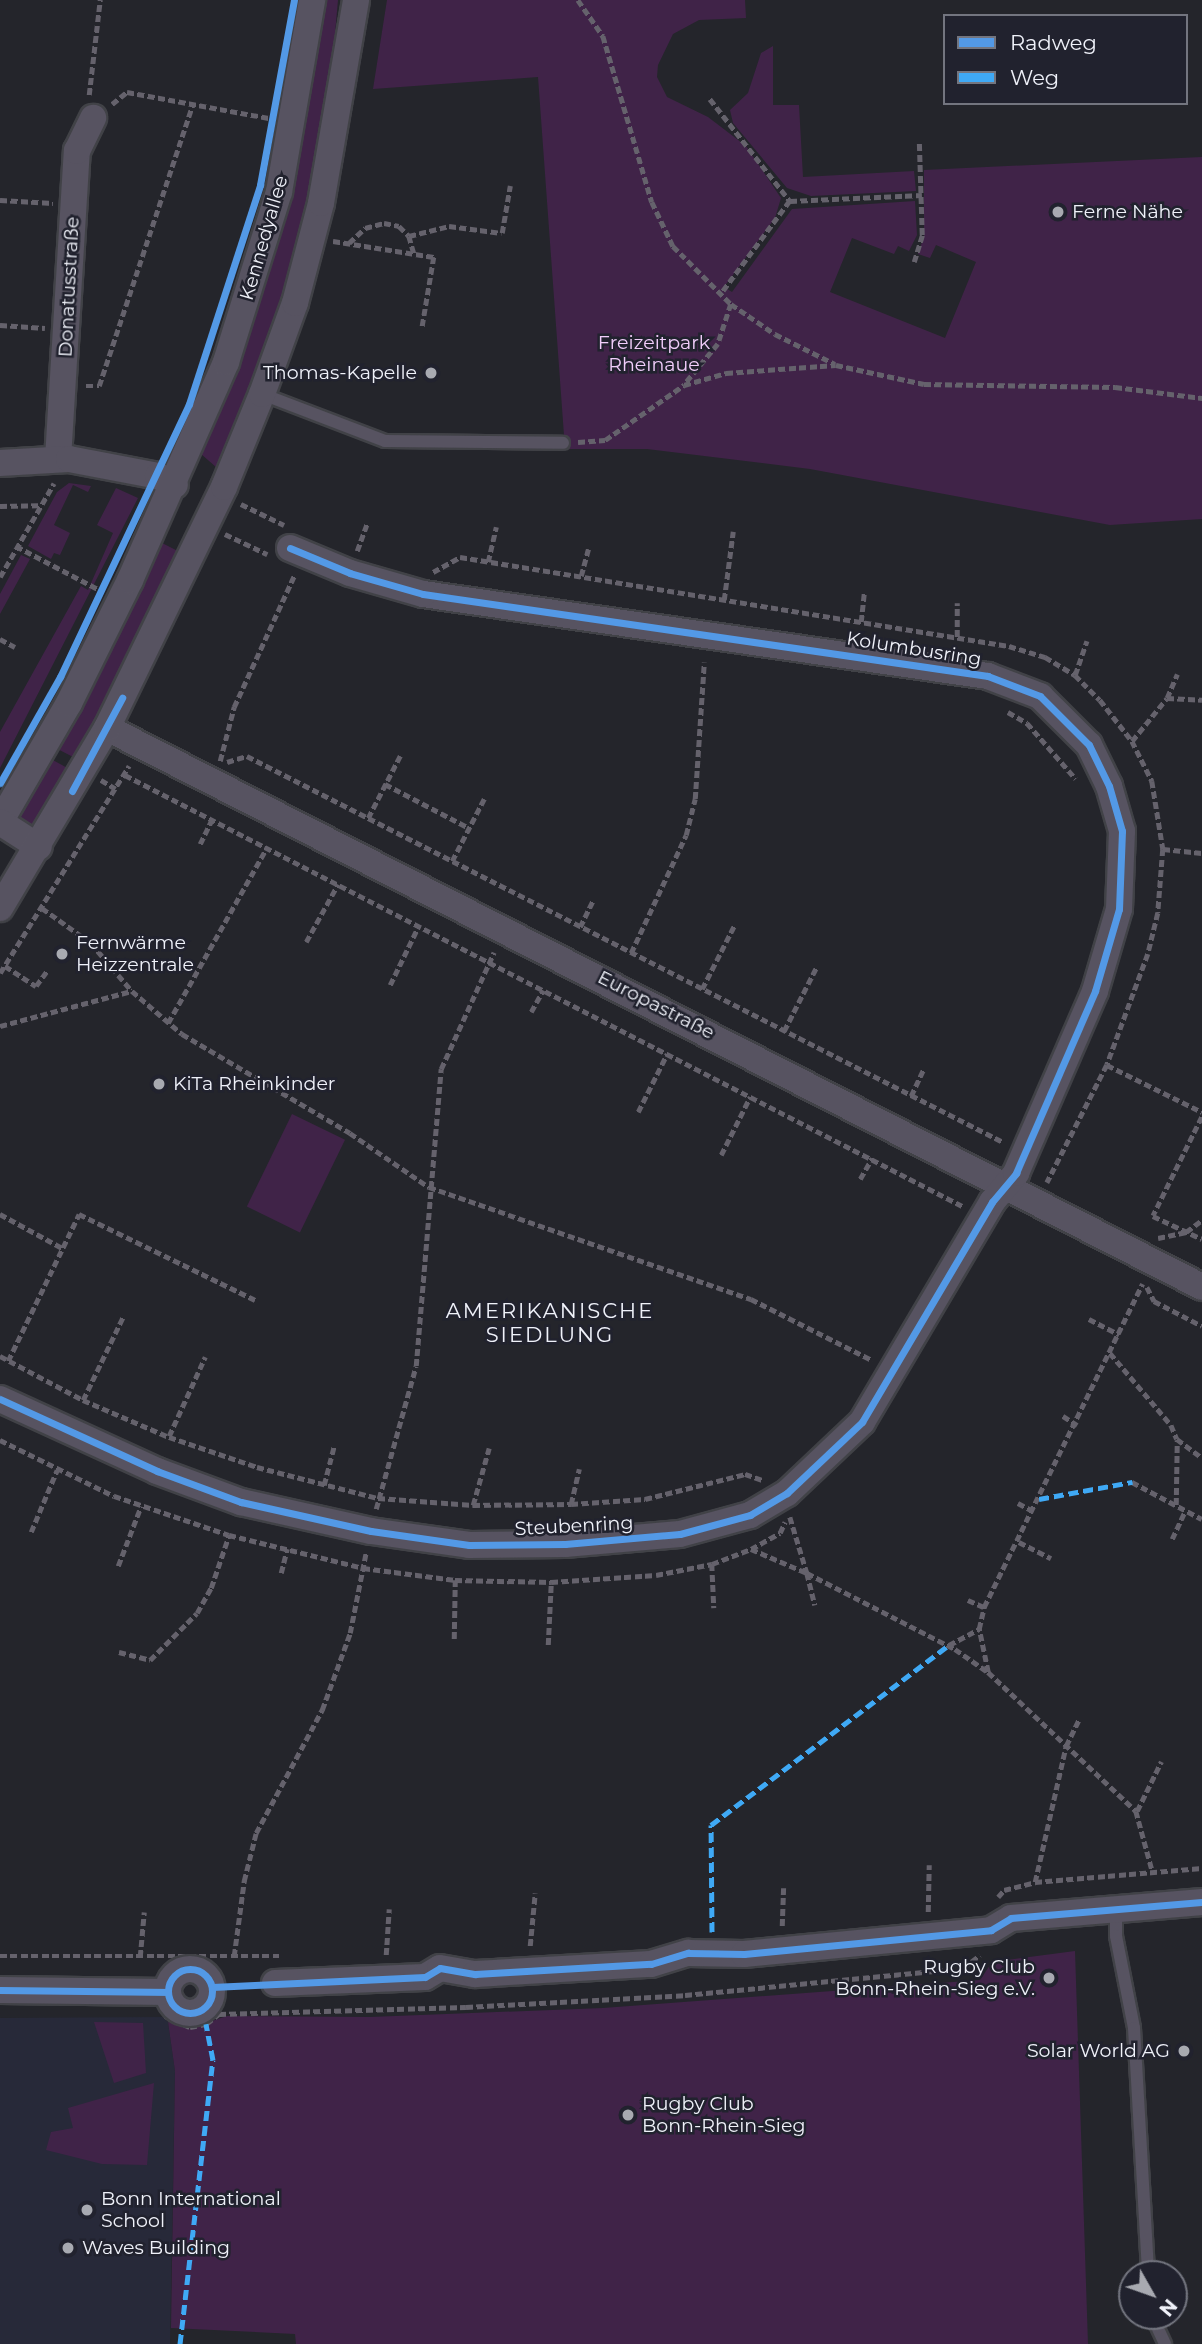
<!DOCTYPE html>
<meta charset="utf-8">
<style>
body{margin:0}
#map{position:relative;width:1202px;height:2344px;overflow:hidden;background:#24252b;font-family:Montserrat,sans-serif}
div>[style]{position:absolute}
.built>*{inset:0;background:#272939}
.green>*{inset:0;background:#402348;transform-origin:0 0}
.path>*{height:4.5px;margin-top:-2.25px;transform-origin:0;background:repeating-linear-gradient(90deg,#65626c 0 7px,transparent 0 10.5px)}
.roads{filter:drop-shadow(2px 0 #414247) drop-shadow(-2px 0 #414247) drop-shadow(0 2px #414247) drop-shadow(0 -2px #414247)}
.lane>*{height:12px;margin:-6px;padding:0 6px;transform-origin:6px;border-radius:6px;background:#575361}
.street>*{height:26px;margin:-13px;padding:0 13px;transform-origin:13px;border-radius:13px;background:#575361}
.street>.ring{margin:-13px;padding:0;box-sizing:content-box;background:none;border:26px solid #575361;border-radius:50%}
.quiet>*{height:5px;margin-top:-2.5px;transform-origin:0;background:repeating-linear-gradient(90deg,#3fa9f5 0 10px,transparent 0 15px)}
.cycleway>*{height:7px;margin:-3.5px;padding:0 3.5px;transform-origin:3.5px;border-radius:3.5px;background:#5399e6}
.cycleway>.ring{margin:-3.5px;padding:0;box-sizing:content-box;background:none;border:7px solid #5399e6;border-radius:50%}
.dots>*{width:19px;height:19px;translate:-50% -50%;box-sizing:border-box;border:4px solid #21222e;border-radius:50%}
span{translate:-50% -50%;white-space:nowrap;text-align:center;line-height:1.15;-webkit-text-stroke:5px #21222e;paint-order:stroke}
.poi-label{font-size:19px;color:#eff1f9}
.left{translate:0 -50%;text-align:left}
.right{translate:-100% -50%;text-align:right}
.street-label{font-size:19px;color:#eff1f9}
.park-label{font-size:19px;color:#f1cdfb}
.neighbourhood-label{font-size:21px;color:#eff1f9;letter-spacing:2px}
.legend{position:absolute;left:943px;top:14px;width:245px;height:91px;box-sizing:border-box;background:#21222e;border:2px solid #73757f;margin:0;padding:9px 12px;list-style:none;font-size:21px;color:#eff1f9}
.legend li{display:flex;align-items:center;gap:14px;height:35px}
.legend b{width:35px;border:2px solid #73757f}
.north{position:absolute;left:1118px;top:2260px;width:70px;height:70px;box-sizing:border-box;background:#21222e;border:2px solid #73757f;border-radius:50%;rotate:130deg;font-size:19px;font-weight:700;line-height:28px;text-align:center;color:#eff1f9}
.north::after{content:'';display:block;margin:auto;width:24px;height:32px;background:#a8aab1;clip-path:polygon(50% 0,100% 100%,50% 72%,0 100%)}
</style>
<div id="map">
<div class="built">
<i style="clip-path:polygon(162px 2017px,168px 2022px,175px 2071px,170px 2344px,0 2344px,0 2018px)"></i>
</div>
<div class="green">
<i style="clip-path:polygon(324px 0,338px 0,326px 134px,279px 314px,222px 464px,216px 467px,201px 454px,238px 362px,285px 210px,304px 126px)"></i>
<i style="clip-path:polygon(387px 0,745px 0,746px 18px,699px 20px,673px 34px,658px 65px,657px 77px,667px 97px,708px 117px,746px 146px,781px 198px,775px 218px,724px 287px,732px 292px,792px 209px,915px 201px,917px 235px,909px 251px,898px 246px,894px 254px,852px 238px,830px 292px,945px 338px,976px 262px,936px 245px,930px 258px,918px 254px,924px 236px,924px 170px,1202px 157px,1202px 519px,1110px 525px,810px 469px,647px 449px,565px 449px,538px 77px,373px 89px)"></i>
<i style="clip-path:polygon(773px 46px,773px 105px,799px 105px,803px 177px,914px 171px,916px 191px,811px 196px,787px 188px,733px 123px,730px 110px,748px 93px,761px 53px)"></i>
<i style="clip-path:polygon(69px 483px,91px 486px,88px 492px,73px 485px,54px 525px,70px 533px,60px 555px,54px 553px,51px 559px,28px 546px,57px 492px)"></i>
<i style="clip-path:polygon(116px 488px,138px 498px,0 768px,0 732px,81px 586px,88px 590px,113px 533px,97px 525px)"></i>
<i style="left:160px;top:542px;width:25px;height:231px;rotate:27deg"></i>
<i style="clip-path:polygon(21px 555px,30px 559px,0 614px,0 594px)"></i>
<i style="clip-path:polygon(51px 759px,71px 770px,34px 828px,21px 821px,20px 812px)"></i>
<i style="left:292px;top:1114px;width:59px;height:103px;rotate:26deg"></i>
<i style="clip-path:polygon(1075px 1951px,1088px 2344px,296px 2344px,295px 2334px,171px 2328px,175px 2071px,168px 2022px,188px 2029px,227px 2016px,370px 2017px,603px 2008px,980px 1980px,992px 1962px)"></i>
<i style="clip-path:polygon(94px 2022px,143px 2023px,146px 2073px,114px 2083px)"></i>
<i style="clip-path:polygon(154px 2083px,147px 2165px,102px 2164px,46px 2150px,51px 2132px,73px 2128px,68px 2108px)"></i>
</div>
<div class="path">
<i style="left:578px;top:0;width:44px;rotate:55.2deg"></i>
<i style="left:603px;top:36px;width:173px;rotate:73.6deg"></i>
<i style="left:652px;top:202px;width:49px;rotate:64.5deg"></i>
<i style="left:673px;top:246px;width:82px;rotate:45deg"></i>
<i style="left:731px;top:304px;width:42px;rotate:108deg"></i>
<i style="left:718px;top:344px;width:53px;rotate:129.7deg"></i>
<i style="left:684px;top:385px;width:44px;rotate:-15.9deg"></i>
<i style="left:726px;top:373px;width:110px;rotate:-4.2deg"></i>
<i style="left:836px;top:365px;width:90px;rotate:12.2deg"></i>
<i style="left:924px;top:384px;width:191px;rotate:0.9deg"></i>
<i style="left:1115px;top:387px;width:88px;rotate:7.2deg"></i>
<i style="left:89px;top:95px;width:96px;rotate:-83.4deg"></i>
<i style="left:710px;top:99px;width:130px;rotate:51.9deg"></i>
<i style="left:790px;top:201px;width:116px;rotate:126.6deg"></i>
<i style="left:112px;top:104px;width:19px;rotate:-39deg"></i>
<i style="left:127px;top:92px;width:144px;rotate:10.4deg"></i>
<i style="left:0;top:200px;width:53px;rotate:3.2deg"></i>
<i style="left:790px;top:201px;width:132px;rotate:-2.6deg"></i>
<i style="left:409px;top:236px;width:41px;rotate:-14deg"></i>
<i style="left:449px;top:226px;width:53px;rotate:7.5deg"></i>
<i style="left:502px;top:233px;width:48px;rotate:-80.3deg"></i>
<i style="left:333px;top:241px;width:102px;rotate:9deg"></i>
<i style="left:434px;top:257px;width:73px;rotate:99.5deg"></i>
<i style="left:349px;top:243px;width:22px;rotate:-43deg"></i>
<i style="left:365px;top:228px;width:20px;rotate:-15deg"></i>
<i style="left:384px;top:223px;width:15px;rotate:11deg"></i>
<i style="left:399px;top:226px;width:14px;rotate:45deg"></i>
<i style="left:409px;top:236px;width:18px;rotate:74deg"></i>
<i style="left:914px;top:262px;width:28px;rotate:-73deg"></i>
<i style="left:922px;top:235px;width:93px;rotate:-91.8deg"></i>
<i style="left:731px;top:304px;width:53px;rotate:34.3deg"></i>
<i style="left:775px;top:334px;width:67px;rotate:26.6deg"></i>
<i style="left:0;top:325px;width:45px;rotate:3.8deg"></i>
<i style="left:86px;top:386px;width:13px"></i>
<i style="left:99px;top:386px;width:297px;rotate:-71.6deg"></i>
<i style="left:578px;top:442px;width:27px;rotate:-4deg"></i>
<i style="left:605px;top:440px;width:96px;rotate:-34.8deg"></i>
<i style="left:241px;top:504px;width:48px;rotate:26deg"></i>
<i style="left:0;top:506px;width:39px;rotate:-1deg"></i>
<i style="left:225px;top:534px;width:47px;rotate:25.5deg"></i>
<i style="left:16px;top:546px;width:93px;rotate:27.7deg"></i>
<i style="left:357px;top:551px;width:29px;rotate:-70deg"></i>
<i style="left:488px;top:562px;width:36px;rotate:-77deg"></i>
<i style="left:433px;top:572px;width:31px;rotate:-29deg"></i>
<i style="left:460px;top:557px;width:556px;rotate:9.21deg"></i>
<i style="left:1009px;top:646px;width:38px;rotate:17deg"></i>
<i style="left:1045px;top:657px;width:35px;rotate:31deg"></i>
<i style="left:1075px;top:675px;width:35px;rotate:45deg"></i>
<i style="left:1100px;top:700px;width:52px;rotate:52deg"></i>
<i style="left:1132px;top:741px;width:45px;rotate:63.4deg"></i>
<i style="left:1152px;top:781px;width:69px;rotate:80.8deg"></i>
<i style="left:1163px;top:849px;width:64px;rotate:94.5deg"></i>
<i style="left:1158px;top:913px;width:42px;rotate:103.7deg"></i>
<i style="left:1148px;top:954px;width:118px;rotate:110.3deg"></i>
<i style="left:1107px;top:1065px;width:132px;rotate:117deg"></i>
<i style="left:581px;top:576px;width:28px;rotate:-75deg"></i>
<i style="left:0;top:577px;width:108px;rotate:-60.1deg"></i>
<i style="left:724px;top:600px;width:69px;rotate:-82.5deg"></i>
<i style="left:861px;top:622px;width:31px;rotate:-84deg"></i>
<i style="left:957px;top:637px;width:34px;rotate:-90deg"></i>
<i style="left:0;top:639px;width:17px;rotate:28deg"></i>
<i style="left:1075px;top:675px;width:36px;rotate:-71deg"></i>
<i style="left:1167px;top:698px;width:26px;rotate:-67deg"></i>
<i style="left:1008px;top:712px;width:22px;rotate:30deg"></i>
<i style="left:1027px;top:723px;width:74px;rotate:48.8deg"></i>
<i style="left:1132px;top:741px;width:55px;rotate:-50.9deg"></i>
<i style="left:1167px;top:698px;width:35px;rotate:3deg"></i>
<i style="left:220px;top:761px;width:56px;rotate:-75.5deg"></i>
<i style="left:234px;top:707px;width:146px;rotate:-65.4deg"></i>
<i style="left:227px;top:762px;width:21px;rotate:-17deg"></i>
<i style="left:247px;top:756px;width:849px;rotate:27.05deg"></i>
<i style="left:125px;top:775px;width:944px;rotate:27.24deg"></i>
<i style="left:101px;top:780px;width:17px;rotate:31deg"></i>
<i style="left:385px;top:784px;width:95px;rotate:27.6deg"></i>
<i style="left:368px;top:818px;width:70px;rotate:-62.7deg"></i>
<i style="left:200px;top:844px;width:28px;rotate:-64deg"></i>
<i style="left:1163px;top:849px;width:39px;rotate:6deg"></i>
<i style="left:452px;top:861px;width:70px;rotate:-62.7deg"></i>
<i style="left:42px;top:908px;width:60px;rotate:35.5deg"></i>
<i style="left:91px;top:943px;width:63px;rotate:49.5deg"></i>
<i style="left:132px;top:991px;width:66px;rotate:40.7deg"></i>
<i style="left:182px;top:1034px;width:195px;rotate:30.5deg"></i>
<i style="left:350px;top:1133px;width:96px;rotate:34.4deg"></i>
<i style="left:429px;top:1187px;width:341px;rotate:19.2deg"></i>
<i style="left:751px;top:1299px;width:136px;rotate:26.8deg"></i>
<i style="left:580px;top:927px;width:30px;rotate:-64deg"></i>
<i style="left:306px;top:942px;width:66px;rotate:-61.1deg"></i>
<i style="left:631px;top:953px;width:130px;rotate:-65deg"></i>
<i style="left:686px;top:835px;width:37px;rotate:-76deg"></i>
<i style="left:695px;top:799px;width:137px;rotate:-86.2deg"></i>
<i style="left:5px;top:966px;width:37px;rotate:33deg"></i>
<i style="left:36px;top:986px;width:19px;rotate:-54deg"></i>
<i style="left:0;top:973px;width:244px;rotate:-58.1deg"></i>
<i style="left:390px;top:985px;width:67px;rotate:-64.2deg"></i>
<i style="left:702px;top:989px;width:71px;rotate:-63.1deg"></i>
<i style="left:531px;top:1012px;width:25px;rotate:-61deg"></i>
<i style="left:168px;top:1023px;width:202px;rotate:-60.6deg"></i>
<i style="left:0;top:1026px;width:137px;rotate:-14.9deg"></i>
<i style="left:784px;top:1031px;width:71px;rotate:-63.1deg"></i>
<i style="left:1107px;top:1065px;width:106px;rotate:26.3deg"></i>
<i style="left:911px;top:1096px;width:31px;rotate:-65deg"></i>
<i style="left:638px;top:1112px;width:65px;rotate:-63.4deg"></i>
<i style="left:1202px;top:1117px;width:110px;rotate:116.3deg"></i>
<i style="left:1153px;top:1216px;width:54px;rotate:25.1deg"></i>
<i style="left:721px;top:1155px;width:65px;rotate:-63.4deg"></i>
<i style="left:860px;top:1179px;width:24px;rotate:-60deg"></i>
<i style="left:0;top:1214px;width:71px;rotate:28.7deg"></i>
<i style="left:1158px;top:1238px;width:29px;rotate:-12deg"></i>
<i style="left:1186px;top:1232px;width:20px;rotate:-37deg"></i>
<i style="left:1147px;top:1287px;width:16px;rotate:63deg"></i>
<i style="left:1154px;top:1301px;width:54px;rotate:27.5deg"></i>
<i style="left:1089px;top:1319px;width:34px;rotate:27deg"></i>
<i style="left:1110px;top:1353px;width:94px;rotate:49.7deg"></i>
<i style="left:1171px;top:1425px;width:15px;rotate:67deg"></i>
<i style="left:1177px;top:1439px;width:31px;rotate:37deg"></i>
<i style="left:0;top:1356px;width:94px;rotate:27.9deg"></i>
<i style="left:83px;top:1400px;width:94px;rotate:23.3deg"></i>
<i style="left:169px;top:1437px;width:93px;rotate:18.8deg"></i>
<i style="left:257px;top:1467px;width:125px;rotate:14.4deg"></i>
<i style="left:378px;top:1498px;width:95px;rotate:4.2deg"></i>
<i style="left:473px;top:1505px;width:98px;rotate:-0.6deg"></i>
<i style="left:571px;top:1504px;width:74px;rotate:-3.9deg"></i>
<i style="left:645px;top:1499px;width:103px;rotate:-14deg"></i>
<i style="left:745px;top:1474px;width:18px;rotate:19deg"></i>
<i style="left:8px;top:1361px;width:163px;rotate:-64.2deg"></i>
<i style="left:79px;top:1214px;width:196px;rotate:26deg"></i>
<i style="left:83px;top:1400px;width:92px;rotate:-64.3deg"></i>
<i style="left:1063px;top:1416px;width:17px;rotate:33deg"></i>
<i style="left:169px;top:1436px;width:87px;rotate:-65.5deg"></i>
<i style="left:0;top:1440px;width:127px;rotate:26.2deg"></i>
<i style="left:114px;top:1496px;width:121px;rotate:18.7deg"></i>
<i style="left:229px;top:1535px;width:138px;rotate:13.8deg"></i>
<i style="left:363px;top:1568px;width:93px;rotate:7.4deg"></i>
<i style="left:455px;top:1580px;width:96px;rotate:1.2deg"></i>
<i style="left:551px;top:1582px;width:105px;rotate:-3.8deg"></i>
<i style="left:656px;top:1575px;width:57px;rotate:-11.1deg"></i>
<i style="left:712px;top:1564px;width:42px;rotate:-21deg"></i>
<i style="left:751px;top:1549px;width:33px;rotate:-29deg"></i>
<i style="left:780px;top:1533px;width:12px;rotate:-66deg"></i>
<i style="left:1132px;top:1482px;width:79px;rotate:27.9deg"></i>
<i style="left:324px;top:1485px;width:40px;rotate:-75.6deg"></i>
<i style="left:1018px;top:1503px;width:17px;rotate:28deg"></i>
<i style="left:571px;top:1504px;width:36px;rotate:-77deg"></i>
<i style="left:473px;top:1505px;width:59px;rotate:-74.3deg"></i>
<i style="left:1176px;top:1505px;width:65px;rotate:-89.1deg"></i>
<i style="left:376px;top:1509px;width:148px;rotate:-74.4deg"></i>
<i style="left:416px;top:1366px;width:298px;rotate:-85.2deg"></i>
<i style="left:441px;top:1069px;width:128px;rotate:-65.6deg"></i>
<i style="left:790px;top:1517px;width:59px;rotate:73.1deg"></i>
<i style="left:807px;top:1573px;width:166px;rotate:27.2deg"></i>
<i style="left:955px;top:1649px;width:40px;rotate:34.9deg"></i>
<i style="left:988px;top:1672px;width:203px;rotate:43.2deg"></i>
<i style="left:1136px;top:1811px;width:64px;rotate:74.7deg"></i>
<i style="left:31px;top:1532px;width:67px;rotate:-67.2deg"></i>
<i style="left:1172px;top:1539px;width:31px;rotate:-65deg"></i>
<i style="left:1019px;top:1542px;width:36px;rotate:27deg"></i>
<i style="left:751px;top:1549px;width:61px;rotate:23.2deg"></i>
<i style="left:807px;top:1573px;width:33px;rotate:76deg"></i>
<i style="left:712px;top:1564px;width:44px;rotate:87.4deg"></i>
<i style="left:118px;top:1566px;width:64px;rotate:-69deg"></i>
<i style="left:281px;top:1573px;width:25px;rotate:-76deg"></i>
<i style="left:968px;top:1600px;width:17px;rotate:24deg"></i>
<i style="left:454px;top:1639px;width:59px;rotate:-89deg"></i>
<i style="left:548px;top:1645px;width:62px;rotate:-87.2deg"></i>
<i style="left:949px;top:1645px;width:34px;rotate:-28deg"></i>
<i style="left:119px;top:1652px;width:32px;rotate:14deg"></i>
<i style="left:150px;top:1660px;width:66px;rotate:-45deg"></i>
<i style="left:197px;top:1613px;width:29px;rotate:-61deg"></i>
<i style="left:211px;top:1588px;width:56px;rotate:-71.2deg"></i>
<i style="left:988px;top:1672px;width:44px;rotate:-101.8deg"></i>
<i style="left:979px;top:1629px;width:23px;rotate:-77deg"></i>
<i style="left:984px;top:1607px;width:360px;rotate:-63.9deg"></i>
<i style="left:1137px;top:1811px;width:55px;rotate:-63.9deg"></i>
<i style="left:1035px;top:1882px;width:139px;rotate:-77.2deg"></i>
<i style="left:1066px;top:1746px;width:30px;rotate:-64deg"></i>
<i style="left:998px;top:1897px;width:9px;rotate:-49deg"></i>
<i style="left:1004px;top:1890px;width:32px;rotate:-14deg"></i>
<i style="left:1035px;top:1882px;width:168px;rotate:-4.8deg"></i>
<i style="left:928px;top:1912px;width:47px;rotate:-88.8deg"></i>
<i style="left:782px;top:1926px;width:38px;rotate:-88deg"></i>
<i style="left:530px;top:1946px;width:53px;rotate:-84.6deg"></i>
<i style="left:386px;top:1955px;width:46px;rotate:-86.3deg"></i>
<i style="left:0;top:1956px;width:279px"></i>
<i style="left:234px;top:1956px;width:76px;rotate:-82.4deg"></i>
<i style="left:244px;top:1881px;width:49px;rotate:-76deg"></i>
<i style="left:256px;top:1833px;width:140px;rotate:-61.8deg"></i>
<i style="left:322px;top:1710px;width:82px;rotate:-70deg"></i>
<i style="left:350px;top:1633px;width:83px;rotate:-78.8deg"></i>
<i style="left:140px;top:1957px;width:45px;rotate:-84.9deg"></i>
<i style="left:165px;top:2016px;width:27px;rotate:24deg"></i>
<i style="left:190px;top:2027px;width:16px;rotate:-11deg"></i>
<i style="left:206px;top:2024px;width:16px;rotate:-38deg"></i>
<i style="left:219px;top:2014px;width:247px;rotate:-1.6deg"></i>
<i style="left:466px;top:2007px;width:219px;rotate:-3.1deg"></i>
<i style="left:685px;top:1995px;width:279px;rotate:-5.5deg"></i>
<i style="left:963px;top:1968px;width:21px;rotate:-37deg"></i>
</div>
<div class="roads">
<div class="lane">
<i style="left:262px;top:394px;width:132px;rotate:20.9deg"></i>
<i style="left:385px;top:441px;width:178px;rotate:0.6deg"></i>
<i style="left:1116px;top:1909px;width:27px;rotate:90deg"></i>
<i style="left:1116px;top:1936px;width:94px;rotate:78.9deg"></i>
<i style="left:1134px;top:2028px;width:246px;rotate:86.7deg"></i>
<i style="left:1152px;top:2316px;width:31px;rotate:65deg"></i>
</div>
<div class="street">
<i style="left:58px;top:459px;width:309px;rotate:-86.5deg"></i>
<i style="left:77px;top:151px;width:37px;rotate:-64deg"></i>
<i style="left:0;top:463px;width:69px;rotate:-3.3deg"></i>
<i style="left:69px;top:459px;width:91px;rotate:10.8deg"></i>
<i style="left:158px;top:476px;width:19px;rotate:28deg"></i>
<i style="left:107px;top:728px;width:1229px;rotate:27.04deg"></i>
<i style="left:0;top:822px;width:138px;rotate:-59.9deg"></i>
<i style="left:69px;top:703px;width:137px;rotate:-63.6deg"></i>
<i style="left:130px;top:580px;width:238px;rotate:-66.2deg"></i>
<i style="left:226px;top:362px;width:178px;rotate:-72.7deg"></i>
<i style="left:279px;top:192px;width:195px;rotate:-80.2deg"></i>
<i style="left:0;top:822px;width:46px;rotate:32.7deg"></i>
<i style="left:0;top:908px;width:209px;rotate:-59.3deg"></i>
<i style="left:107px;top:728px;width:268px;rotate:-64.1deg"></i>
<i style="left:224px;top:487px;width:100px;rotate:-67.8deg"></i>
<i style="left:262px;top:394px;width:97px;rotate:-70.1deg"></i>
<i style="left:295px;top:303px;width:103px;rotate:-75.4deg"></i>
<i style="left:321px;top:203px;width:206px;rotate:-80.2deg"></i>
<i style="left:0;top:1399px;width:173px;rotate:24.6deg"></i>
<i style="left:157px;top:1471px;width:90px;rotate:20.3deg"></i>
<i style="left:241px;top:1502px;width:133px;rotate:12.6deg"></i>
<i style="left:371px;top:1531px;width:99px;rotate:8.1deg"></i>
<i style="left:469px;top:1545px;width:96px;rotate:-0.6deg"></i>
<i style="left:565px;top:1544px;width:115px;rotate:-5deg"></i>
<i style="left:680px;top:1534px;width:73px;rotate:-15.2deg"></i>
<i style="left:750px;top:1515px;width:43px;rotate:-30.7deg"></i>
<i style="left:787px;top:1493px;width:103px;rotate:-43.4deg"></i>
<i style="left:862px;top:1422px;width:256px;rotate:-59.4deg"></i>
<i style="left:992px;top:1202px;width:38px;rotate:-50deg"></i>
<i style="left:1016px;top:1173px;width:198px;rotate:-66.5deg"></i>
<i style="left:1095px;top:991px;width:85px;rotate:-73.7deg"></i>
<i style="left:1119px;top:909px;width:78px;rotate:-87.8deg"></i>
<i style="left:1122px;top:831px;width:47px;rotate:-106.1deg"></i>
<i style="left:1109px;top:786px;width:46px;rotate:-116deg"></i>
<i style="left:1089px;top:745px;width:69px;rotate:-135deg"></i>
<i style="left:1040px;top:696px;width:56px;rotate:-159deg"></i>
<i style="left:988px;top:676px;width:571px;rotate:-171.74deg"></i>
<i style="left:423px;top:594px;width:76px;rotate:-164deg"></i>
<i style="left:350px;top:573px;width:65px;rotate:-157.4deg"></i>
<i class="ring" style="left:168px;top:1969px;width:18px;height:18px"></i>
<i style="left:275px;top:1983px;width:150px;rotate:-2.3deg"></i>
<i style="left:425px;top:1977px;width:17px;rotate:-31deg"></i>
<i style="left:440px;top:1968px;width:36px;rotate:10deg"></i>
<i style="left:475px;top:1974px;width:176px;rotate:-3.3deg"></i>
<i style="left:651px;top:1964px;width:39px;rotate:-17deg"></i>
<i style="left:688px;top:1953px;width:56px;rotate:1deg"></i>
<i style="left:744px;top:1954px;width:248px;rotate:-5.5deg"></i>
<i style="left:991px;top:1930px;width:23px;rotate:-31deg"></i>
<i style="left:1011px;top:1918px;width:192px;rotate:-4.8deg"></i>
<i style="left:0;top:1990px;width:168px;rotate:0.7deg"></i>
</div>
</div>
<div class="quiet">
<i style="left:1039px;top:1499px;width:95px;rotate:-10.4deg"></i>
<i style="left:712px;top:1932px;width:107px;rotate:-90.5deg"></i>
<i style="left:711px;top:1825px;width:297px;rotate:-37.1deg"></i>
<i style="left:180px;top:2344px;width:286px;rotate:-83.4deg"></i>
<i style="left:213px;top:2060px;width:37px;rotate:-101deg"></i>
</div>
<div class="cycleway">
<i style="left:0;top:783px;width:122px;rotate:-60.5deg"></i>
<i style="left:60px;top:677px;width:302px;rotate:-64.7deg"></i>
<i style="left:189px;top:404px;width:230px;rotate:-72deg"></i>
<i style="left:260px;top:185px;width:188px;rotate:-79.6deg"></i>
<i style="left:72px;top:791px;width:106px;rotate:-61.7deg"></i>
<i style="left:0;top:1399px;width:173px;rotate:24.6deg"></i>
<i style="left:157px;top:1471px;width:90px;rotate:20.3deg"></i>
<i style="left:241px;top:1502px;width:133px;rotate:12.6deg"></i>
<i style="left:371px;top:1531px;width:99px;rotate:8.1deg"></i>
<i style="left:469px;top:1545px;width:96px;rotate:-0.6deg"></i>
<i style="left:565px;top:1544px;width:115px;rotate:-5deg"></i>
<i style="left:680px;top:1534px;width:73px;rotate:-15.2deg"></i>
<i style="left:750px;top:1515px;width:43px;rotate:-30.7deg"></i>
<i style="left:787px;top:1493px;width:103px;rotate:-43.4deg"></i>
<i style="left:862px;top:1422px;width:256px;rotate:-59.4deg"></i>
<i style="left:992px;top:1202px;width:38px;rotate:-50deg"></i>
<i style="left:1016px;top:1173px;width:198px;rotate:-66.5deg"></i>
<i style="left:1095px;top:991px;width:85px;rotate:-73.7deg"></i>
<i style="left:1119px;top:909px;width:78px;rotate:-87.8deg"></i>
<i style="left:1122px;top:831px;width:47px;rotate:-106.1deg"></i>
<i style="left:1109px;top:786px;width:46px;rotate:-116deg"></i>
<i style="left:1089px;top:745px;width:69px;rotate:-135deg"></i>
<i style="left:1040px;top:696px;width:56px;rotate:-159deg"></i>
<i style="left:988px;top:676px;width:571px;rotate:-171.74deg"></i>
<i style="left:423px;top:594px;width:76px;rotate:-164deg"></i>
<i style="left:350px;top:573px;width:65px;rotate:-157.4deg"></i>
<i class="ring" style="left:168px;top:1969px;width:37px;height:37px"></i>
<i style="left:212px;top:1987px;width:213px;rotate:-2.7deg"></i>
<i style="left:425px;top:1977px;width:17px;rotate:-31deg"></i>
<i style="left:440px;top:1968px;width:36px;rotate:10deg"></i>
<i style="left:475px;top:1974px;width:176px;rotate:-3.3deg"></i>
<i style="left:651px;top:1964px;width:39px;rotate:-17deg"></i>
<i style="left:688px;top:1953px;width:56px;rotate:1deg"></i>
<i style="left:744px;top:1954px;width:248px;rotate:-5.5deg"></i>
<i style="left:991px;top:1930px;width:23px;rotate:-31deg"></i>
<i style="left:1011px;top:1918px;width:192px;rotate:-4.8deg"></i>
<i style="left:0;top:1990px;width:168px;rotate:0.7deg"></i>
</div>
<div class="dots">
<i style="left:1058px;top:212px;background:#a8aab1"></i>
<i style="left:431px;top:373px;background:#a8aab1"></i>
<i style="left:62px;top:954px;background:#a8aab1"></i>
<i style="left:159px;top:1084px;background:#a8aab1"></i>
<i style="left:1049px;top:1978px;background:#a8aab1"></i>
<i style="left:1184px;top:2051px;background:#a8aab1"></i>
<i style="left:628px;top:2115px;background:#a8aab1"></i>
<i style="left:87px;top:2210px;background:#a8aab1"></i>
<i style="left:68px;top:2248px;background:#a8aab1"></i>
</div>
<div class="poi-label">
<span class="left" style="left:1072px;top:212px">Ferne Nähe</span>
<span class="right" style="left:417px;top:373px">Thomas-Kapelle</span>
<span class="left" style="left:76px;top:954px">Fernwärme<br>Heizzentrale</span>
<span class="left" style="left:173px;top:1084px">KiTa Rheinkinder</span>
<span class="right" style="left:1035px;top:1978px">Rugby Club<br>Bonn-Rhein-Sieg e.V.</span>
<span class="right" style="left:1170px;top:2051px">Solar World AG</span>
<span class="left" style="left:642px;top:2115px">Rugby Club<br>Bonn-Rhein-Sieg</span>
<span class="left" style="left:101px;top:2210px">Bonn International<br>School</span>
<span class="left" style="left:82px;top:2248px">Waves Building</span>
</div>
<div class="street-label">
<span style="left:264px;top:238px;rotate:-74deg">Kennedyallee</span>
<span style="left:69px;top:287px;rotate:-87deg">Donatusstraße</span>
<span style="left:914px;top:649px;rotate:9deg">Kolumbusring</span>
<span style="left:656px;top:1005px;rotate:27deg">Europastraße</span>
<span style="left:574px;top:1526px;rotate:-3deg">Steubenring</span>
</div>
<div class="park-label">
<span style="left:654px;top:354px">Freizeitpark<br>Rheinaue</span>
</div>
<div class="neighbourhood-label">
<span style="left:550px;top:1323px">AMERIKANISCHE<br>SIEDLUNG</span>
</div>
<ul class="legend">
<li><b style="height:9px;background:#5399e6"></b>Radweg</li>
<li><b style="height:9px;background:#3fa9f5"></b>Weg</li>
</ul>
<div class="north">N</div>
</div>
